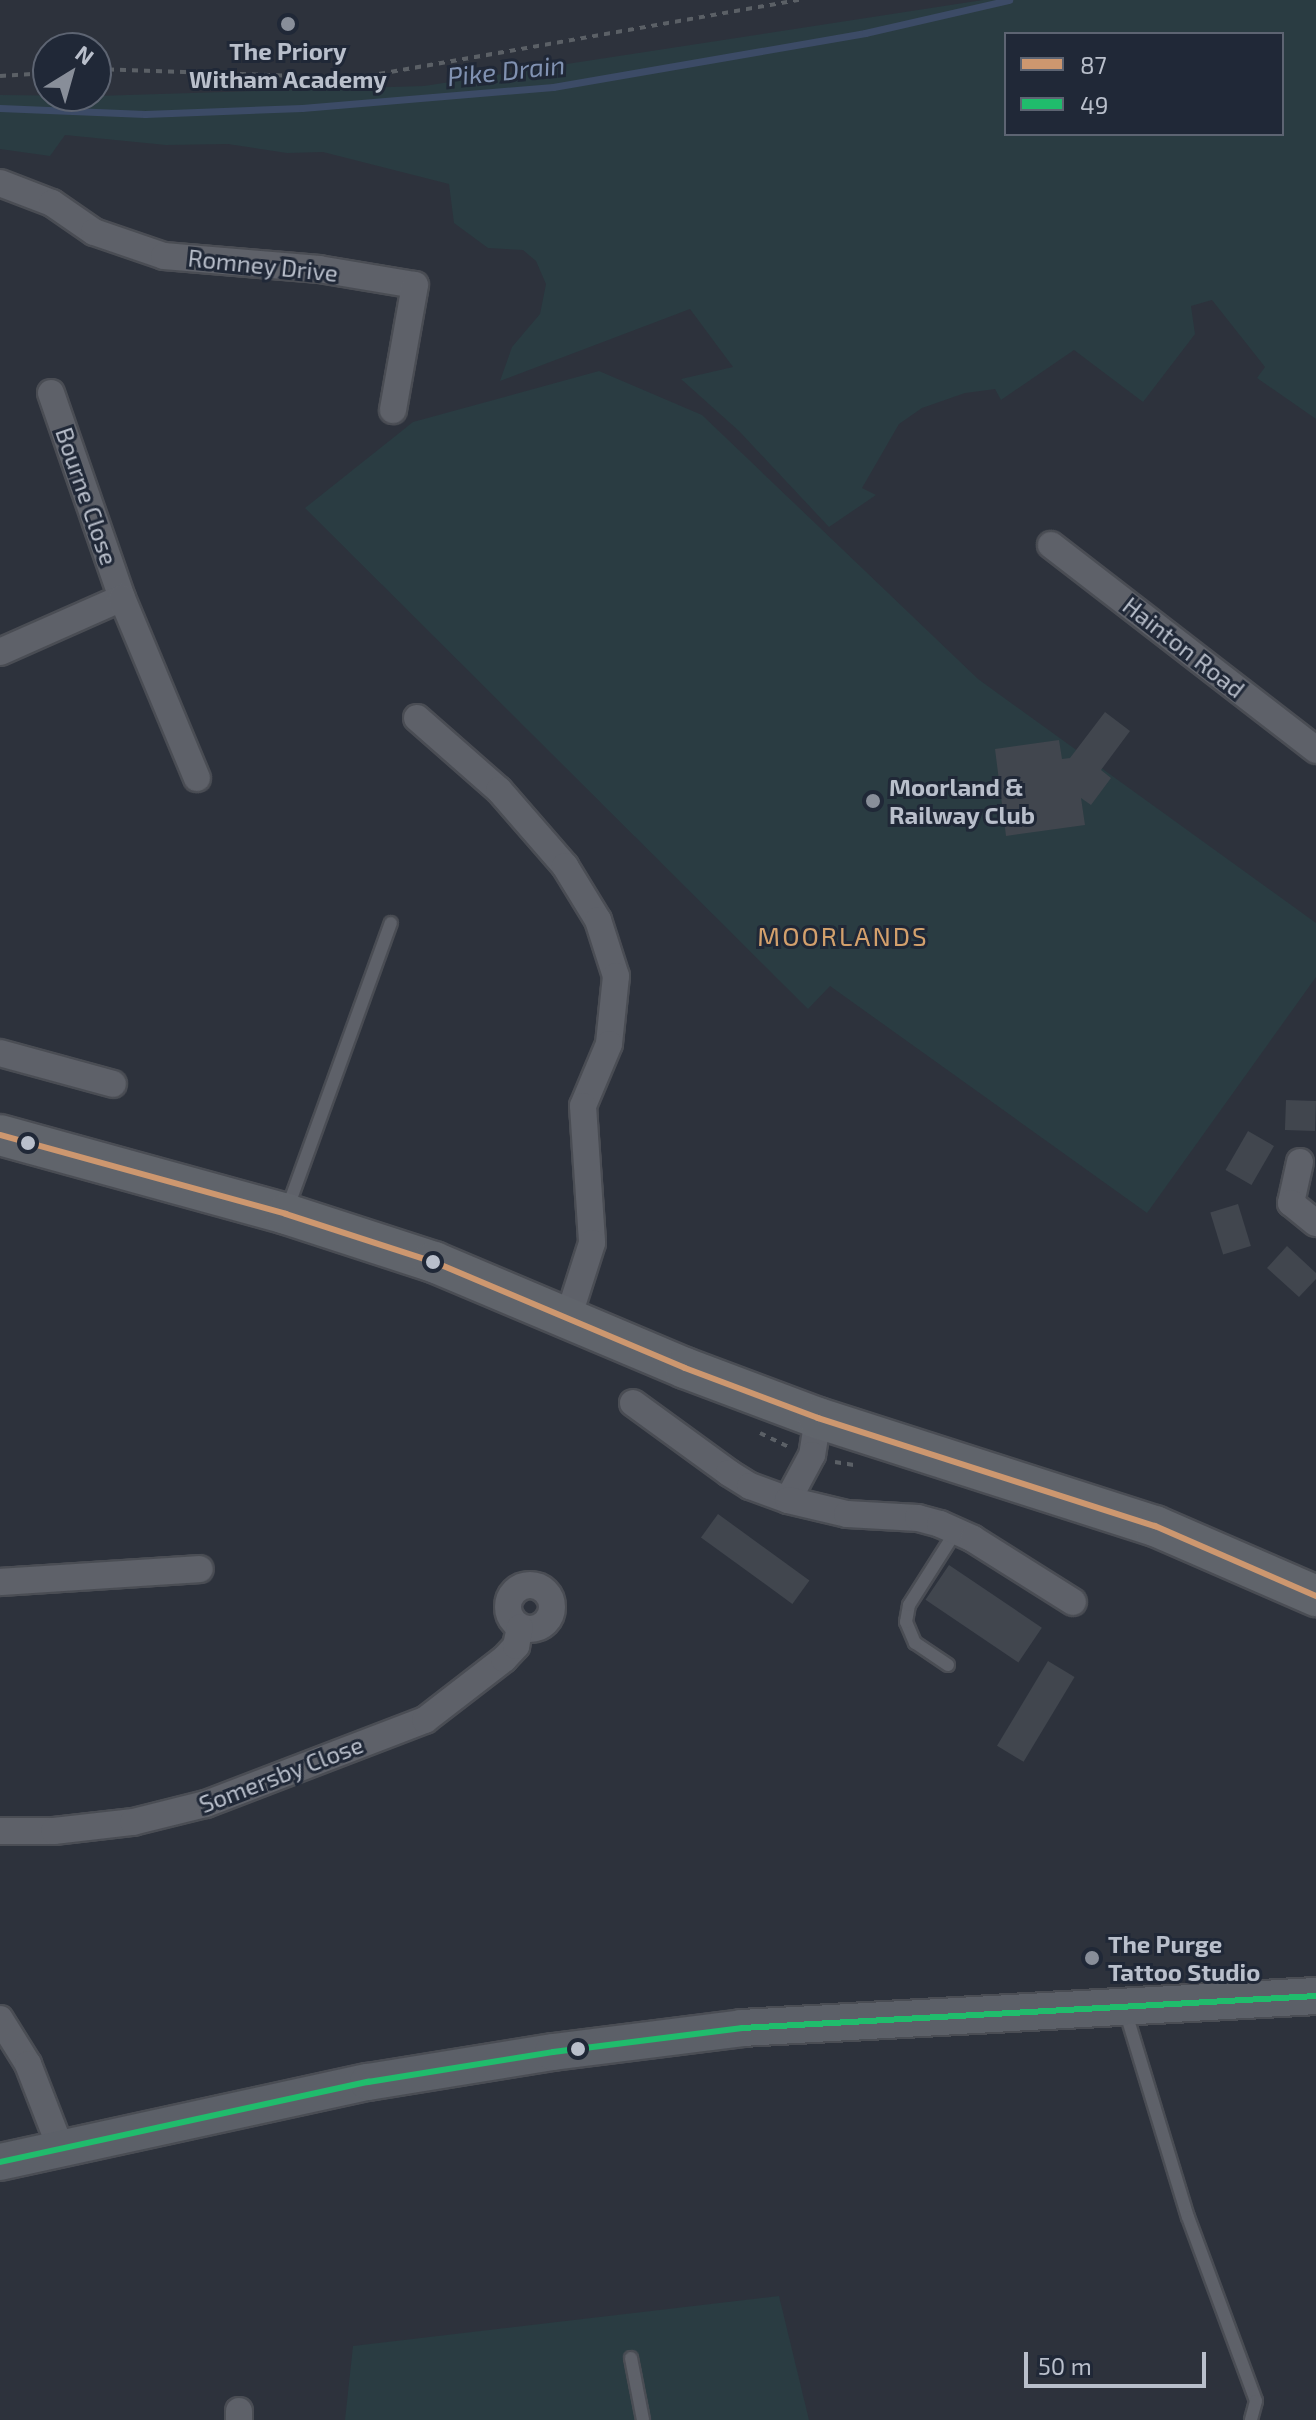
<!DOCTYPE html>
<style>
body{margin:0}
#map{position:relative;width:1316px;height:2420px;overflow:hidden;background:#2d323c;font-family:"Exo 2",sans-serif}
div>[style]{position:absolute}
.green>*{inset:0;background:#2a3c42}
.stream>*{height:7px;margin:-3.5px;padding:0 3.5px;transform-origin:3.5px;border-radius:3.5px;background:#3c4b66}
.building>*{inset:0;background:#41464e;transform-origin:0 0}
.path>*{height:4px;margin-top:-2px;transform-origin:0;background:repeating-linear-gradient(90deg,#5b6066 0 6px,transparent 0 12px)}
.roads{filter:drop-shadow(2px 0 #4a4d54) drop-shadow(-2px 0 #4a4d54) drop-shadow(0 2px #4a4d54) drop-shadow(0 -2px #4a4d54)}
.lane>*{height:12px;margin:-6px;padding:0 6px;transform-origin:6px;border-radius:6px;background:#5e6169}
.street>*{height:26px;margin:-13px;padding:0 13px;transform-origin:13px;border-radius:13px;background:#5e6169}
.street>.ring{margin:-13px;padding:0;box-sizing:content-box;background:none;border:26px solid #5e6169;border-radius:50%}
.secondary>*{height:36px;margin:-18px;padding:0 18px;transform-origin:18px;border-radius:18px;background:#5c6068}
.primary>*{height:40px;margin:-20px;padding:0 20px;transform-origin:20px;border-radius:20px;background:#60646b}
.bus-1>*{height:6px;margin:-3px;padding:0 3px;transform-origin:3px;border-radius:3px;background:#cd976f}
.bus-2>*{height:6px;margin:-3px;padding:0 3px;transform-origin:3px;border-radius:3px;background:#20bc6c}
.dots>*{width:22px;height:22px;translate:-50% -50%;box-sizing:border-box;border:4px solid #202837;border-radius:50%}
span{translate:-50% -50%;white-space:nowrap;text-align:center;line-height:1.15;-webkit-text-stroke:6px #202837;paint-order:stroke}
.poi-label{font-size:24px;color:#b9bfcb;font-weight:700}
.left{translate:0 -50%;text-align:left}
.street-label{font-size:24px;color:#b9bfcb}
.water-label{font-size:26px;color:#8192b2;font-style:italic}
.neighbourhood-label{font-size:26px;color:#d3a06c;letter-spacing:2px}
.legend{position:absolute;left:1004px;top:32px;width:280px;height:104px;box-sizing:border-box;background:#202837;border:2px solid #5d6472;margin:0;padding:10px 14px;list-style:none;font-size:24px;color:#b9bfcb}
.legend li{display:flex;align-items:center;gap:16px;height:40px}
.legend b{width:40px;border:2px solid #5d6472}
.north{position:absolute;left:32px;top:32px;width:80px;height:80px;box-sizing:border-box;background:#202837;border:2px solid #5d6472;border-radius:50%;rotate:37deg;font-size:22px;font-weight:700;line-height:32px;text-align:center;color:#b9bfcb}
.north::after{content:'';display:block;margin:auto;width:28px;height:36px;background:#888e99;clip-path:polygon(50% 0,100% 100%,50% 72%,0 100%)}
.scale{position:absolute;left:1024px;top:2352px;width:182px;height:36px;box-sizing:border-box;border:4px solid #b9bfcb;border-top:0;padding-left:10px;font-size:24px;line-height:28px;white-space:nowrap;color:#b9bfcb;-webkit-text-stroke:6px #202837;paint-order:stroke}
</style>
<div id="map">
<div class="green">
<i style="clip-path:polygon(evenodd,983px 0,1316px 0,1316px 419px,1257px 378px,1265px 367px,1212px 300px,1191px 306px,1195px 334px,1143px 402px,1074px 350px,1001px 400px,995px 389px,965px 393px,922px 408px,899px 424px,862px 488px,876px 495px,829px 527px,739px 431px,681px 379px,733px 367px,690px 309px,500px 381px,512px 347px,540px 314px,546px 284px,536px 261px,523px 250px,488px 248px,454px 223px,449px 184px,323px 152px,287px 153px,228px 144px,166px 145px,65px 135px,50px 156px,0 149px,0 95px,96px 96px,424px 86px,983px 0,1006px 34px,1282px 34px,1282px 134px,1006px 134px,1006px 34px)"></i>
<i style="clip-path:polygon(599px 371px,702px 415px,978px 679px,1316px 923px,1316px 977px,1147px 1213px,830px 986px,808px 1009px,305px 508px,413px 422px)"></i>
<i style="clip-path:polygon(779px 2296px,809px 2420px,345px 2420px,353px 2346px)"></i>
</div>
<div class="stream">
<i style="left:0;top:108px;width:145px;rotate:2.4deg"></i>
<i style="left:145px;top:114px;width:157px;rotate:-2.2deg"></i>
<i style="left:302px;top:108px;width:252px;rotate:-4.8deg"></i>
<i style="left:553px;top:87px;width:317px;rotate:-9.8deg"></i>
<i style="left:865px;top:33px;width:148px;rotate:-12.9deg"></i>
</div>
<div class="building">
<i style="clip-path:polygon(1105px 712px,1130px 731px,1101px 770px,1111px 778px,1091px 805px,1081px 798px,1085px 825px,1006px 836px,995px 749px,1059px 740px,1062px 759px,1070px 758px)"></i>
<i style="left:1286px;top:1100px;width:30px;height:30px;rotate:2deg"></i>
<i style="left:1248px;top:1131px;width:30px;height:45px;rotate:30deg"></i>
<i style="left:1238px;top:1204px;width:44px;height:29px;rotate:73deg"></i>
<i style="clip-path:polygon(1287px 1246px,1316px 1273px,1316px 1279px,1299px 1297px,1267px 1268px)"></i>
<i style="left:718px;top:1514px;width:113px;height:29px;rotate:36deg"></i>
<i style="left:949px;top:1565px;width:112px;height:42px;rotate:34deg"></i>
<i style="left:1048px;top:1661px;width:31px;height:99px;rotate:31deg"></i>
</div>
<div class="path">
<i style="left:96px;top:69px;width:260px;rotate:2deg"></i>
<i style="left:356px;top:78px;width:450px;rotate:-10deg"></i>
<i style="left:0;top:76px;width:48px;rotate:-3.6deg"></i>
<i style="left:760px;top:1433px;width:32px;rotate:26deg"></i>
<i style="left:835px;top:1462px;width:19px;rotate:9deg"></i>
</div>
<div class="roads">
<div class="lane">
<i style="left:288px;top:1207px;width:302px;rotate:-70.1deg"></i>
<i style="left:948px;top:1665px;width:40px;rotate:-146deg"></i>
<i style="left:915px;top:1643px;width:23px;rotate:-113deg"></i>
<i style="left:906px;top:1622px;width:17px;rotate:-80deg"></i>
<i style="left:909px;top:1605px;width:88px;rotate:-57.6deg"></i>
<i style="left:1125px;top:2010px;width:216px;rotate:73.1deg"></i>
<i style="left:1188px;top:2217px;width:196px;rotate:69.7deg"></i>
<i style="left:1256px;top:2401px;width:20px;rotate:105deg"></i>
<i style="left:631px;top:2358px;width:63px;rotate:79deg"></i>
</div>
<div class="street">
<i style="left:0;top:183px;width:56px;rotate:21deg"></i>
<i style="left:52px;top:203px;width:51px;rotate:34.6deg"></i>
<i style="left:94px;top:232px;width:74px;rotate:18.9deg"></i>
<i style="left:164px;top:256px;width:156px;rotate:4.8deg"></i>
<i style="left:319px;top:269px;width:97px;rotate:9.5deg"></i>
<i style="left:415px;top:285px;width:127px;rotate:100deg"></i>
<i style="left:51px;top:393px;width:217px;rotate:70.9deg"></i>
<i style="left:1051px;top:545px;width:335px;rotate:37.7deg"></i>
<i style="left:0;top:652px;width:133px;rotate:-23.9deg"></i>
<i style="left:122px;top:598px;width:195px;rotate:67.4deg"></i>
<i style="left:417px;top:718px;width:109px;rotate:41.3deg"></i>
<i style="left:499px;top:790px;width:101px;rotate:49deg"></i>
<i style="left:565px;top:866px;width:63px;rotate:58.6deg"></i>
<i style="left:598px;top:920px;width:59px;rotate:72.2deg"></i>
<i style="left:616px;top:976px;width:68px;rotate:95.9deg"></i>
<i style="left:609px;top:1044px;width:67px;rotate:112.8deg"></i>
<i style="left:583px;top:1106px;width:137px;rotate:86.2deg"></i>
<i style="left:592px;top:1243px;width:79px;rotate:107.7deg"></i>
<i style="left:0;top:1053px;width:117px;rotate:15.3deg"></i>
<i style="left:1300px;top:1162px;width:42px;rotate:102.4deg"></i>
<i style="left:1291px;top:1203px;width:32px;rotate:39deg"></i>
<i style="left:633px;top:1403px;width:119px;rotate:36.1deg"></i>
<i style="left:729px;top:1473px;width:25px;rotate:32deg"></i>
<i style="left:750px;top:1486px;width:40px;rotate:20.2deg"></i>
<i style="left:818px;top:1418px;width:37px;rotate:99deg"></i>
<i style="left:812px;top:1455px;width:51px;rotate:118.1deg"></i>
<i style="left:788px;top:1500px;width:61px;rotate:13.3deg"></i>
<i style="left:847px;top:1514px;width:71px;rotate:3.2deg"></i>
<i style="left:918px;top:1518px;width:23px;rotate:15deg"></i>
<i style="left:940px;top:1524px;width:36px;rotate:24deg"></i>
<i style="left:973px;top:1539px;width:118px;rotate:32.2deg"></i>
<i style="left:0;top:1582px;width:200px;rotate:-3.7deg"></i>
<i class="ring" style="left:508px;top:1585px;width:18px;height:18px"></i>
<i style="left:0;top:1831px;width:54px"></i>
<i style="left:54px;top:1831px;width:80px;rotate:-6.5deg"></i>
<i style="left:133px;top:1822px;width:75px;rotate:-13.9deg"></i>
<i style="left:206px;top:1804px;width:235px;rotate:-21deg"></i>
<i style="left:425px;top:1720px;width:100px;rotate:-37.7deg"></i>
<i style="left:504px;top:1659px;width:18px;rotate:-47deg"></i>
<i style="left:516px;top:1646px;width:19px;rotate:-78deg"></i>
<i style="left:0;top:2019px;width:53px;rotate:58.1deg"></i>
<i style="left:28px;top:2064px;width:91px;rotate:68.8deg"></i>
<i style="left:239px;top:2411px;width:9px;rotate:90deg"></i>
</div>
<div class="secondary">
<i style="left:0;top:2162px;width:377px;rotate:-12.3deg"></i>
<i style="left:368px;top:2082px;width:187px;rotate:-9.2deg"></i>
<i style="left:553px;top:2052px;width:191px;rotate:-7.2deg"></i>
<i style="left:742px;top:2028px;width:575px;rotate:-3.19deg"></i>
</div>
<div class="primary">
<i style="left:0;top:1135px;width:297px;rotate:15.4deg"></i>
<i style="left:286px;top:1214px;width:156px;rotate:18deg"></i>
<i style="left:434px;top:1262px;width:272px;rotate:22.9deg"></i>
<i style="left:685px;top:1368px;width:142px;rotate:20.6deg"></i>
<i style="left:818px;top:1418px;width:354px;rotate:17.8deg"></i>
<i style="left:1155px;top:1526px;width:176px;rotate:23.5deg"></i>
</div>
</div>
<div class="bus-1">
<i style="left:0;top:1135px;width:297px;rotate:15.4deg"></i>
<i style="left:286px;top:1214px;width:156px;rotate:18deg"></i>
<i style="left:434px;top:1262px;width:272px;rotate:22.9deg"></i>
<i style="left:685px;top:1368px;width:142px;rotate:20.6deg"></i>
<i style="left:818px;top:1418px;width:354px;rotate:17.8deg"></i>
<i style="left:1155px;top:1526px;width:176px;rotate:23.5deg"></i>
</div>
<div class="bus-2">
<i style="left:0;top:2162px;width:377px;rotate:-12.3deg"></i>
<i style="left:368px;top:2082px;width:187px;rotate:-9.2deg"></i>
<i style="left:553px;top:2052px;width:191px;rotate:-7.2deg"></i>
<i style="left:742px;top:2028px;width:575px;rotate:-3.19deg"></i>
</div>
<div class="dots">
<i style="left:288px;top:24px;background:#888e99"></i>
<i style="left:873px;top:801px;background:#888e99"></i>
<i style="left:28px;top:1143px;background:#b9bfcb"></i>
<i style="left:433px;top:1262px;background:#b9bfcb"></i>
<i style="left:1092px;top:1958px;background:#888e99"></i>
<i style="left:578px;top:2049px;background:#b9bfcb"></i>
</div>
<div class="poi-label">
<span style="left:288px;top:65px">The Priory<br>Witham Academy</span>
<span class="left" style="left:889px;top:801px">Moorland &amp;<br>Railway Club</span>
<span class="left" style="left:1108px;top:1958px">The Purge<br>Tattoo Studio</span>
</div>
<div class="street-label">
<span style="left:263px;top:265px;rotate:6deg">Romney Drive</span>
<span style="left:87px;top:496px;rotate:71deg">Bourne Close</span>
<span style="left:1184px;top:647px;rotate:38deg">Hainton Road</span>
<span style="left:281px;top:1774px;rotate:-21deg">Somersby Close</span>
</div>
<div class="water-label">
<span style="left:506px;top:70px;rotate:-6deg">Pike Drain</span>
</div>
<div class="neighbourhood-label">
<span style="left:843px;top:936px">MOORLANDS</span>
</div>
<ul class="legend">
<li><b style="height:10px;background:#cd976f"></b>87</li>
<li><b style="height:10px;background:#20bc6c"></b>49</li>
</ul>
<div class="north">N</div>
<div class="scale">50 m</div>
</div>
